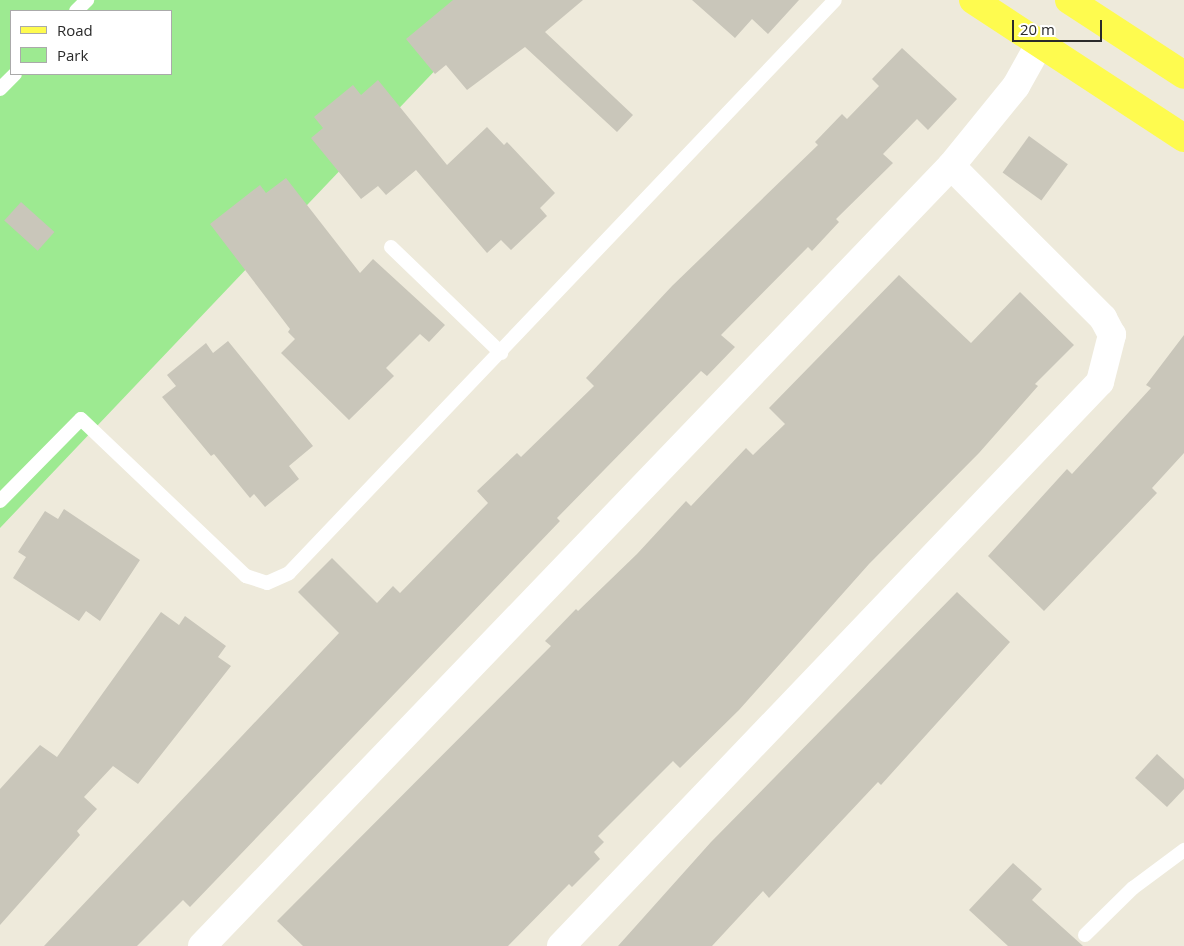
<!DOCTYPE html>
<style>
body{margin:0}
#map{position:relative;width:1184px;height:946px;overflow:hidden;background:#eeeadb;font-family:"Open Sans",sans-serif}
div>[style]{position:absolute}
.green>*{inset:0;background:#9dea91}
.building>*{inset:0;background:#c9c6ba;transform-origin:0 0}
.lane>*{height:14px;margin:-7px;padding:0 7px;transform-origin:7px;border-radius:7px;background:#fff}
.street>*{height:28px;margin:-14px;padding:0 14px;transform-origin:14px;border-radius:14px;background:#fff}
.primary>*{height:28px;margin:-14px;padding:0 14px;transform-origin:14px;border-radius:14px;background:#fefb4f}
span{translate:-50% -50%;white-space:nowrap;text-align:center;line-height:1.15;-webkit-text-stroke:4.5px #fff;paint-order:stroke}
.legend{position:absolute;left:10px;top:10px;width:162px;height:65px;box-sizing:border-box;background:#fff;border:1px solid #aaa;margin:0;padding:6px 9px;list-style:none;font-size:15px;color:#2a2a2a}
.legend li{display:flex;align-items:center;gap:10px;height:25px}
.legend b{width:25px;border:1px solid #aaa}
.scale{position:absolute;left:1012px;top:20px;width:90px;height:22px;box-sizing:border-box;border:2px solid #2a2a2a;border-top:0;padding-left:6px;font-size:15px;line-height:18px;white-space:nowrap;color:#2a2a2a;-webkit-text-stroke:4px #fff;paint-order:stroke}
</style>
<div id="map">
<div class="green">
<i style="clip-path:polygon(evenodd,0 0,502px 0,0 528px,0 0,11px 11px,171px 11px,171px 74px,11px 74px,11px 11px)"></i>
</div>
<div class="building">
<i style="clip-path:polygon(453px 0,583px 0,545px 32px,633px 115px,617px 132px,525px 47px,467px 90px,446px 65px,435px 74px,406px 39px)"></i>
<i style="clip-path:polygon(692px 0,799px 0,768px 34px,752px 19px,735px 38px)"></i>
<i style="clip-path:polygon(902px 48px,957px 99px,928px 130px,917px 119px,883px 154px,893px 163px,836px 219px,839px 222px,812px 251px,808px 247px,721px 335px,735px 347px,707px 376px,701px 371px,557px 518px,560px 521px,190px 907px,183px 900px,137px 946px,44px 946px,339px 633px,298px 592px,332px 558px,377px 603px,393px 586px,400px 593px,488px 503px,477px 491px,517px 453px,521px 457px,594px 386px,586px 378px,672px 286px,818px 145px,815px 142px,842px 114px,847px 119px,879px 86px,872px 79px)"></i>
<i style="clip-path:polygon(378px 80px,447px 165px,487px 127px,504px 145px,507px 142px,555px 193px,540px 208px,547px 216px,511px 250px,501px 240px,487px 253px,416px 170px,386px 195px,378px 186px,361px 199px,311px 138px,323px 128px,314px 117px,353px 85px,361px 95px)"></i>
<i style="left:1029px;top:136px;width:48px;height:45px;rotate:36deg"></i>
<i style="clip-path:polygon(286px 178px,360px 273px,373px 259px,445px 325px,429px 342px,420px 334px,386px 368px,394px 376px,349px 420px,281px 353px,295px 339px,288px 332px,290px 329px,210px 224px,260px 185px,266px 193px)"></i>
<i style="left:21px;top:202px;width:45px;height:25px;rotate:42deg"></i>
<i style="clip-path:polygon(899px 275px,971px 343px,1020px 292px,1074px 345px,1035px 384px,1038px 386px,979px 453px,869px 564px,739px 710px,680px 768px,673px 761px,598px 836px,604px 842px,594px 852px,600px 859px,572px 887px,569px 884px,508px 946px,303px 946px,277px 921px,551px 646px,545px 641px,576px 609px,578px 611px,637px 554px,686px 501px,691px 506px,746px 448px,753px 455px,785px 424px,769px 408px)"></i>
<i style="clip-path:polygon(1184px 335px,1184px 453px,1152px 488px,1157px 493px,1044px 611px,988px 556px,1067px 469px,1072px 474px,1151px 388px,1146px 385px)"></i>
<i style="clip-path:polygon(228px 341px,313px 446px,289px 466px,299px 479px,265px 507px,254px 494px,250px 498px,214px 454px,211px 456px,162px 397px,176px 386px,167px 375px,206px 343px,213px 353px)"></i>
<i style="clip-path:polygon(64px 509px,140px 560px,100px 621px,86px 611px,79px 621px,13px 578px,26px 557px,18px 552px,45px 511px,58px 519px)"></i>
<i style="clip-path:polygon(957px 592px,1010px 642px,881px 785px,878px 782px,769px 898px,763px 891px,712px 946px,618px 946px,711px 842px)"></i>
<i style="clip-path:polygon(161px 612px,179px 625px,185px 616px,226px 646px,218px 657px,231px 666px,138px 784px,113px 766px,84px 797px,97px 809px,77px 831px,80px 835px,0 925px,0 789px,40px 745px,57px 757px)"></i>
<i style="clip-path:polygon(1157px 754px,1184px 779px,1184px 789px,1167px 807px,1135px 778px)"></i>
<i style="clip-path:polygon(1013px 863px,1042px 889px,1032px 900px,1083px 946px,1008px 946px,969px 910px)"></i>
</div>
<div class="lane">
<i style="left:76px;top:11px;width:16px;rotate:-45deg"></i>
<i style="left:0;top:89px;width:21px;rotate:-45deg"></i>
<i style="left:391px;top:247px;width:153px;rotate:43.9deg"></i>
<i style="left:0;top:501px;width:115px;rotate:-45.4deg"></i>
<i style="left:81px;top:419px;width:228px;rotate:43.6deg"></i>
<i style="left:246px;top:576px;width:22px;rotate:18deg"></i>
<i style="left:267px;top:583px;width:24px;rotate:-24deg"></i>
<i style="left:289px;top:573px;width:791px;rotate:-46.38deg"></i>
<i style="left:1085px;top:935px;width:67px;rotate:-44.4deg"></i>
<i style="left:1133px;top:888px;width:64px;rotate:-36.7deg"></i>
</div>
<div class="street">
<i style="left:202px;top:946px;width:1081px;rotate:-46.16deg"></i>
<i style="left:951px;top:166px;width:103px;rotate:-50.9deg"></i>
<i style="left:1016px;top:86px;width:49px;rotate:-60.8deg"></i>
<i style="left:561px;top:946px;width:780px;rotate:-46.3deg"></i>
<i style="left:1100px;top:382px;width:49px;rotate:-75.7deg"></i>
<i style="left:1112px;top:335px;width:19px;rotate:-118deg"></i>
<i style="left:1103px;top:318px;width:215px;rotate:-135deg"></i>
</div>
<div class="primary">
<i style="left:973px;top:0;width:252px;rotate:33.2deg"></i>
<i style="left:1069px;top:0;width:137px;rotate:33.1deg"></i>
</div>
<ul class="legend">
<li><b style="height:6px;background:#fefb4f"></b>Road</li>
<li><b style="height:14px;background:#9dea91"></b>Park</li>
</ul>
<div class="scale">20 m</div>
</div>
